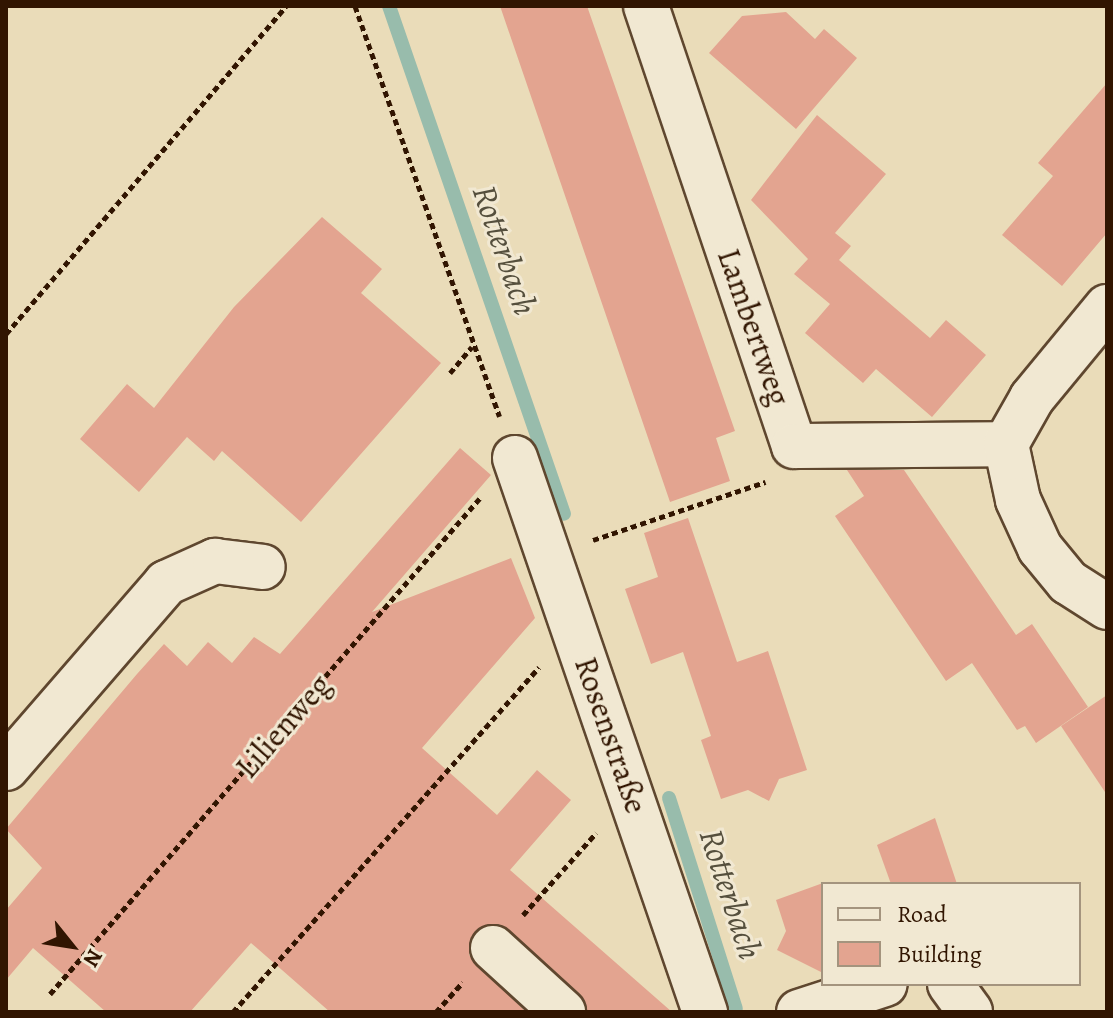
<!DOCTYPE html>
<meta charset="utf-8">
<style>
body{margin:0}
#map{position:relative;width:1113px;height:1018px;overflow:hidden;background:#eadcb9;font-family:Alegreya,serif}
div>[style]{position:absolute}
.stream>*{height:14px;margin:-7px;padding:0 7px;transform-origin:7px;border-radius:7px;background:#98bcac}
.building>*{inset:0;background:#e3a490}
.path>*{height:5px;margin-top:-2.5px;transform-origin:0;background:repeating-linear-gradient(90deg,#311501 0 6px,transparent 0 10px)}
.roads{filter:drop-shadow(2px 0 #5f472f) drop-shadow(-2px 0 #5f472f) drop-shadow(0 2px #5f472f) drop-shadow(0 -2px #5f472f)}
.minor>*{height:44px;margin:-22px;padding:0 22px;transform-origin:22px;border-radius:22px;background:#f1e8d2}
span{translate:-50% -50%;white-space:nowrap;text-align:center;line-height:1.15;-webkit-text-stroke:6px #f1e8d2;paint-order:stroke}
.street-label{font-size:32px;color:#311501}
.water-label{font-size:34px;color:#554f3d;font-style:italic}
.frame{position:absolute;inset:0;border:8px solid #311501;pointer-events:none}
.legend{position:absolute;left:821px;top:882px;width:260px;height:104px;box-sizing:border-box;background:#f1e8d2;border:2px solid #a4947e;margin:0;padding:10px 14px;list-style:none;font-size:24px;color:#311501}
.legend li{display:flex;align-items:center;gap:16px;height:40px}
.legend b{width:40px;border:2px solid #a4947e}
.north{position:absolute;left:32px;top:906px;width:80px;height:80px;-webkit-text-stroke:6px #f1e8d2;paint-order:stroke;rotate:120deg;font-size:22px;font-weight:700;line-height:32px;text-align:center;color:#311501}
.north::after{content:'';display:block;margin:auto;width:28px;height:36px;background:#311501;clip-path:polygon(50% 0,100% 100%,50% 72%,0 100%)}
</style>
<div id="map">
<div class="stream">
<i style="left:389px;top:6px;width:537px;rotate:70.99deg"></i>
<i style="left:669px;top:798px;width:221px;rotate:72.4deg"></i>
</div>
<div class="building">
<i style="clip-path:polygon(500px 6px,587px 6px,735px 431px,716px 438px,730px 481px,670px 502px)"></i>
<i style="clip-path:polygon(786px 12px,815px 39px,824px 29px,857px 58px,796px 129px,709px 53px,742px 16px)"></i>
<i style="clip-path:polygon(1107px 83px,1107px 233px,1062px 286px,1002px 235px,1053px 176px,1038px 163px)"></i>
<i style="clip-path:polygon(817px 115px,886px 174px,835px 233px,851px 246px,839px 260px,930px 338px,946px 320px,986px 355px,932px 417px,876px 369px,863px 383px,805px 333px,830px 304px,794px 274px,808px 259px,751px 200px)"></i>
<i style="clip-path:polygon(322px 217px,382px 269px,361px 293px,441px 363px,301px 522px,222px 451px,214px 461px,187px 437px,139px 492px,80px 439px,127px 384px,154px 408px,234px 307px)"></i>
<i style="clip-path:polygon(460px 448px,491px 475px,372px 612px,511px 558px,535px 618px,422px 748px,497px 815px,537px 770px,571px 800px,510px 870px,672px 1012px,587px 1012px,580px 994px,498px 924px,475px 931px,469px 955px,526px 1012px,330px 1012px,251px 943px,190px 1012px,106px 1012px,33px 948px,6px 980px,6px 910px,42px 868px,6px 829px,137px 674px,164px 644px,187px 666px,208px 642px,232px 663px,254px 637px,280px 654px)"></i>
<i style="clip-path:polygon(847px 470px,904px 470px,1016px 635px,1032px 624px,1088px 707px,1036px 743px,1025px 726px,1017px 730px,972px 663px,946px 681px,835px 516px,864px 496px)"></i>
<i style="clip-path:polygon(688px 518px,737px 662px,768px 651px,807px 770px,779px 779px,769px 801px,748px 790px,721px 799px,701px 740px,711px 736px,683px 652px,651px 664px,625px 589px,658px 577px,644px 533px)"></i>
<i style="clip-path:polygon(1107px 695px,1107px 795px,1061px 726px)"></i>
<i style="clip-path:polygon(935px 818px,957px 884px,891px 884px,877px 845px)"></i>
<i style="clip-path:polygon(823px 883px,823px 973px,777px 950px,786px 931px,776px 900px)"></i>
</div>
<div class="path">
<i style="left:355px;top:6px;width:435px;rotate:70.6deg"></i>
<i style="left:6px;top:334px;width:431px;rotate:-49.5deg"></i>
<i style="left:450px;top:373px;width:34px;rotate:-50deg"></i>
<i style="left:593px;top:540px;width:182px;rotate:-18.6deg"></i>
<i style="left:523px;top:915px;width:110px;rotate:-48.3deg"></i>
<i style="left:50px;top:994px;width:656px;rotate:-49.08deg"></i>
<i style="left:233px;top:1012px;width:461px;rotate:-48.4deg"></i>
<i style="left:436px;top:1012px;width:40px;rotate:-48deg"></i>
</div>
<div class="roads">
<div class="minor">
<i style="left:646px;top:6px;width:464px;rotate:71.4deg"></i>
<i style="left:794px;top:446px;width:212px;rotate:-0.5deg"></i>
<i style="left:1107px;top:307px;width:118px;rotate:129.5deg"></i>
<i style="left:1032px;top:398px;width:53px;rotate:119.5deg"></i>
<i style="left:1006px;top:444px;width:57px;rotate:77.9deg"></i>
<i style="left:1018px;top:500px;width:53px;rotate:65.4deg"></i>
<i style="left:1040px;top:548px;width:44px;rotate:50.5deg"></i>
<i style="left:1068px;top:582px;width:46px;rotate:32.7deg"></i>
<i style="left:515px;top:458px;width:586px;rotate:71.07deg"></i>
<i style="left:6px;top:768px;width:245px;rotate:-49.1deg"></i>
<i style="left:166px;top:583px;width:54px;rotate:-24.2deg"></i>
<i style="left:215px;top:561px;width:48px;rotate:7.1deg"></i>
<i style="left:493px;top:948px;width:95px;rotate:42.4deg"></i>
<i style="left:950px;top:984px;width:34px;rotate:54deg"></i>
<i style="left:799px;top:1012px;width:90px;rotate:-18deg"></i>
</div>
</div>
<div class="street-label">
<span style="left:754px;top:327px;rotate:71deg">Lambertweg</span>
<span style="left:283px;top:726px;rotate:-49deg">Lilienweg</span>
<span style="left:611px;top:735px;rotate:71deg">Rosenstraße</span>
</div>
<div class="water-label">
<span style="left:505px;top:250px;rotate:71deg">Rotterbach</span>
<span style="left:731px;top:894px;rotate:72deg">Rotterbach</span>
</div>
<div class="frame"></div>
<ul class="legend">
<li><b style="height:10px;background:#f1e8d2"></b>Road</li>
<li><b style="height:22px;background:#e3a490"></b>Building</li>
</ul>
<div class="north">N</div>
</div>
